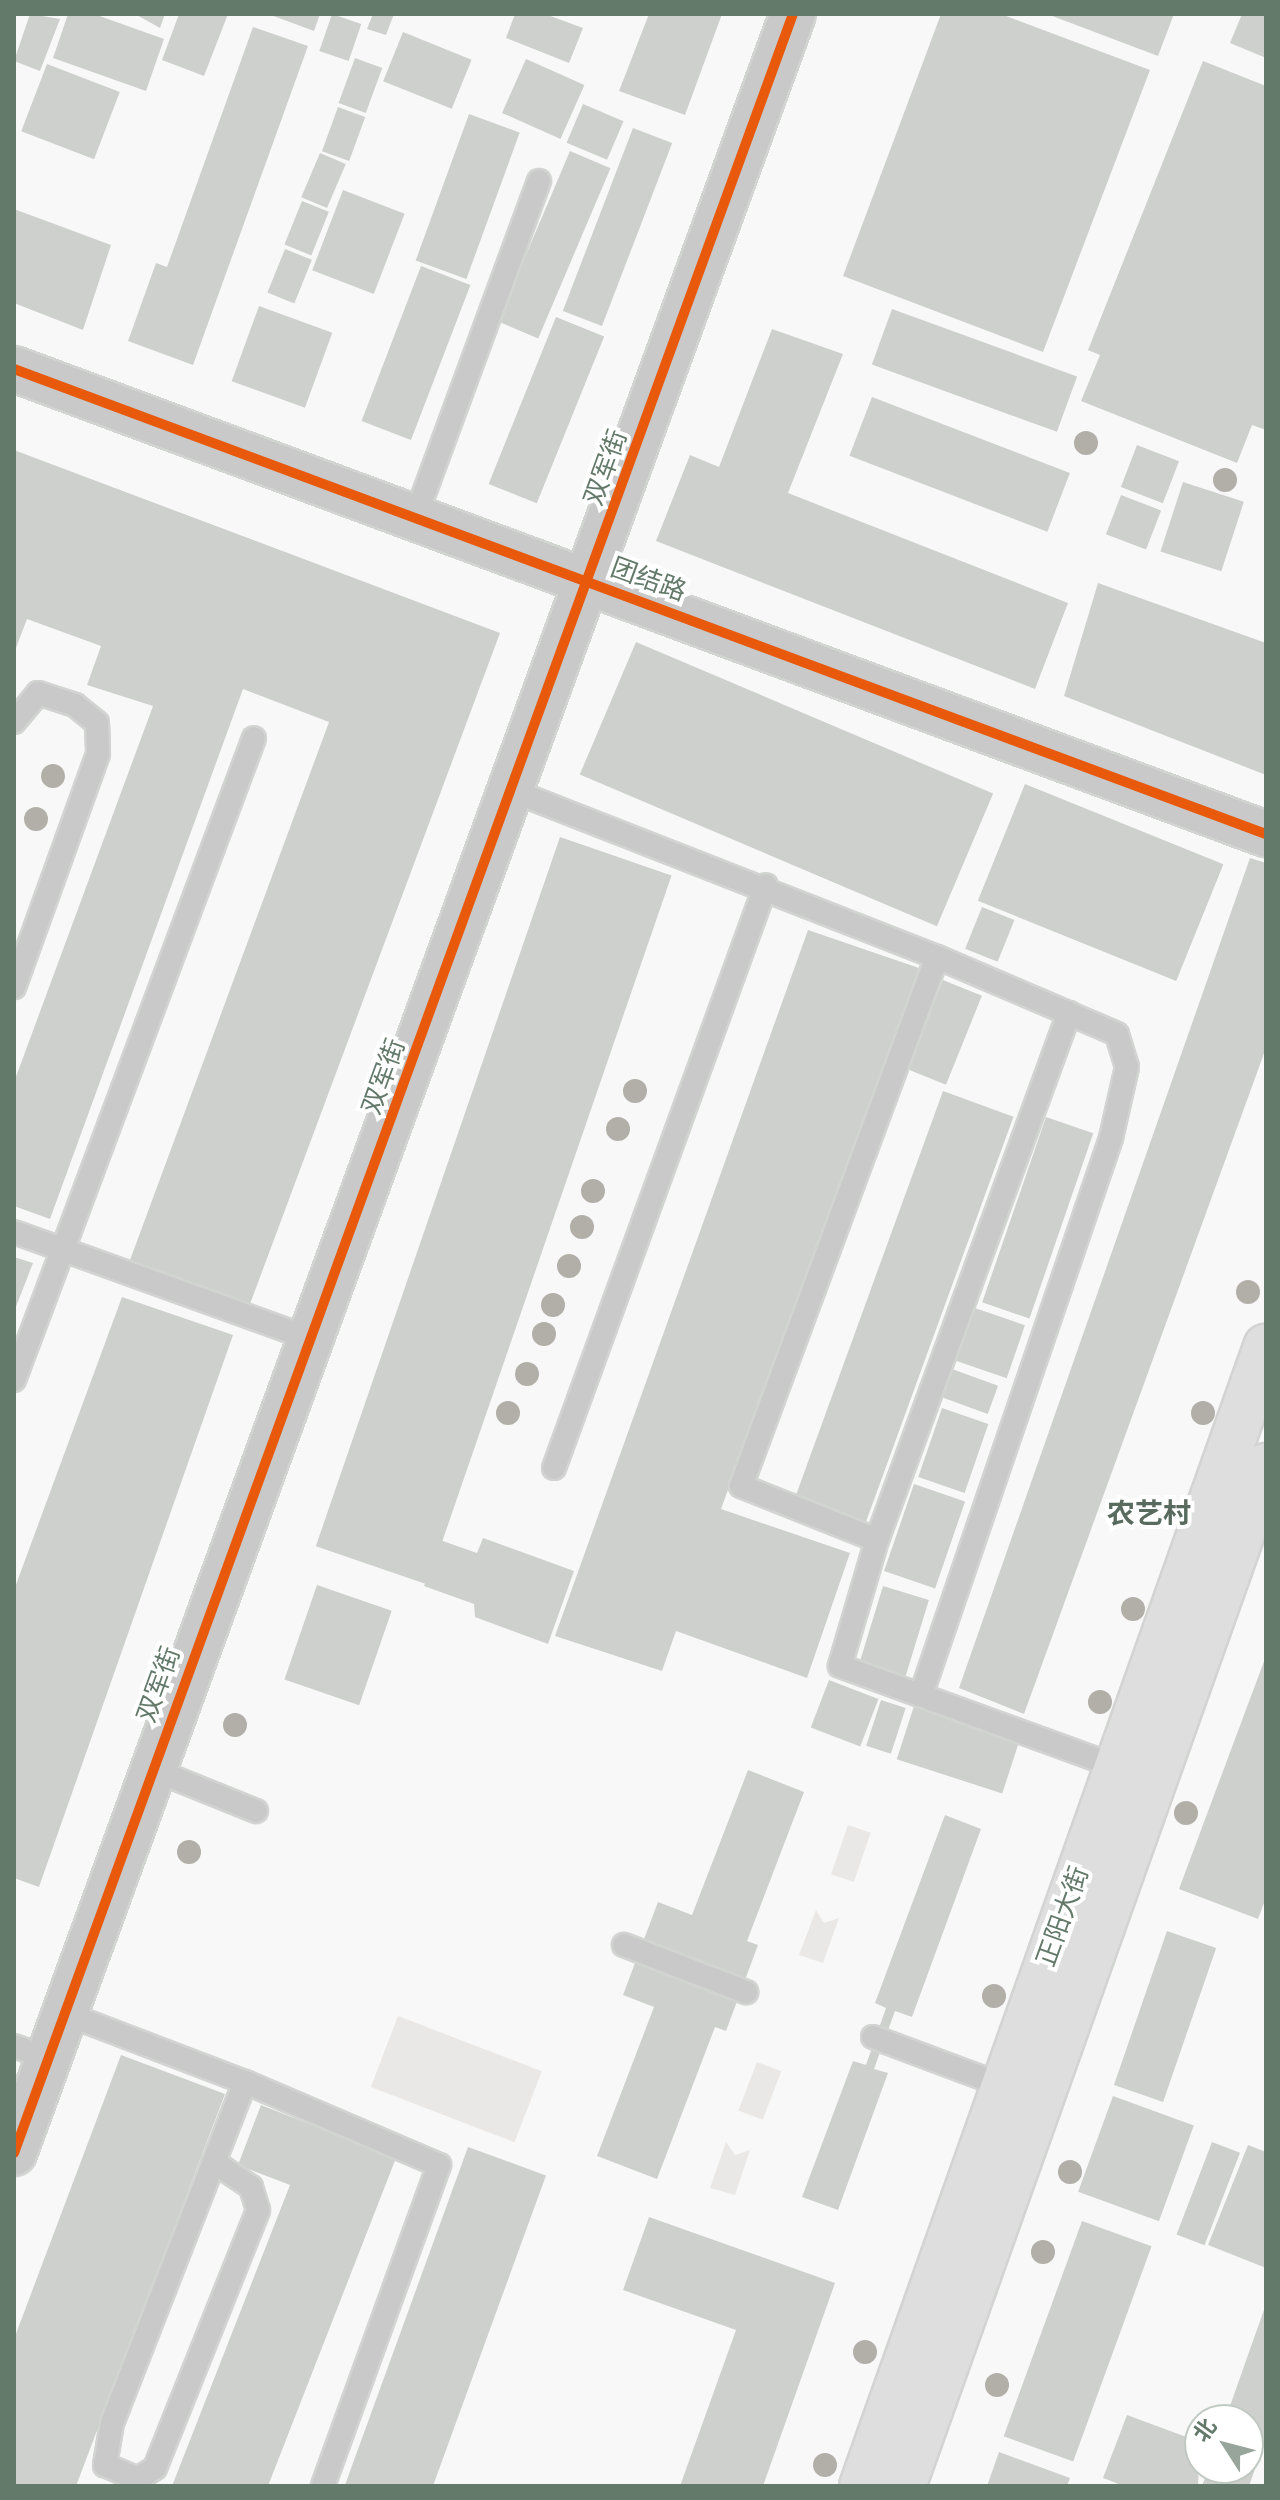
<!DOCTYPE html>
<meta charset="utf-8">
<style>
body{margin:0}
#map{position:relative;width:1280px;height:2500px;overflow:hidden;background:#f8f8f8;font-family:"Sofia Sans Condensed","Noto Sans SC",sans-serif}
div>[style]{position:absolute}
.green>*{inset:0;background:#eae8e6;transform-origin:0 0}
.building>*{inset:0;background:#ced0ce;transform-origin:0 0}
.roads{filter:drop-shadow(2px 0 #d2d4d2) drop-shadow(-2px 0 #d2d4d2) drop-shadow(0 2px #d2d4d2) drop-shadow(0 -2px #d2d4d2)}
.service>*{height:22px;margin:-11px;padding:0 11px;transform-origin:11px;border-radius:11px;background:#c8c9c8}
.tertiary>*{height:44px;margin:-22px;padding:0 22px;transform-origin:22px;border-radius:22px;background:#c8c9c8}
.secondary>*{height:44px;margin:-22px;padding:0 22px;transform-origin:22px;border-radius:22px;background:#dedede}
.cycleway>*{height:10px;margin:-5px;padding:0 5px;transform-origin:5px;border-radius:5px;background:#e8590c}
.trees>*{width:24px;height:24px;margin:-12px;border-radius:50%;background:#b2aea8}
span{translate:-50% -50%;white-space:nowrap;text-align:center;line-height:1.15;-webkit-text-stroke:8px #fff;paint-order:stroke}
.street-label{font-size:26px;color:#637969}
.neighbourhood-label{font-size:28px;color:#596b5e;font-weight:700}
.frame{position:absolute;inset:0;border:16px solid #637969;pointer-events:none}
.north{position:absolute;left:1184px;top:2404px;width:80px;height:80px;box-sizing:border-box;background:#fff;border:2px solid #c1c9c3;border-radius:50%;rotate:306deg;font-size:22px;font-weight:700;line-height:32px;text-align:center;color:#637969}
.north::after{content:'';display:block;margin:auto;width:28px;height:36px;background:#97a59b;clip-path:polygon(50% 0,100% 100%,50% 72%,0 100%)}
</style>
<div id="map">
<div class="green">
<i style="left:848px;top:1825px;width:24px;height:52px;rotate:19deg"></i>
<i style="clip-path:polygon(816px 1910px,824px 1923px,839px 1918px,823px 1963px,799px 1955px)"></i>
<i style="left:398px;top:2016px;width:154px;height:76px;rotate:21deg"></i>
<i style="left:757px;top:2062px;width:26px;height:52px;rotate:21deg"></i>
<i style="clip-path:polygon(726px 2142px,735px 2155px,750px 2150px,735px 2195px,710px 2188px)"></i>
</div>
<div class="building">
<i style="clip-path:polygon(30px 14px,60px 19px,40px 71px,14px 61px)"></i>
<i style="clip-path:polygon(68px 14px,94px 14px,164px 39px,146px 91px,53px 58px)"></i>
<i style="clip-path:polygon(135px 14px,165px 14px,160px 28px)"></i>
<i style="clip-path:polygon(179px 14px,228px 14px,204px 76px,162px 60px)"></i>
<i style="clip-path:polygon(268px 14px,320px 14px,314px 31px)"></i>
<i style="left:332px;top:14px;width:31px;height:39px;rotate:19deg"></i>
<i style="clip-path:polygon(373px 14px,394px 14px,386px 35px,367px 29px)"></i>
<i style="clip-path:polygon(515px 14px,545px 14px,583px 28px,569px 63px,506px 38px)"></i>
<i style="clip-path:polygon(649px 14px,722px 14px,685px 115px,619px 91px)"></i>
<i style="clip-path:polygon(941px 14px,1001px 14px,1150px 70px,1043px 352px,843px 276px)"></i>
<i style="clip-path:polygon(1047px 14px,1174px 14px,1158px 56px)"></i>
<i style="clip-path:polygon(1242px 14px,1266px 14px,1266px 58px,1230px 43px)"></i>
<i style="clip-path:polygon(253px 27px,308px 46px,193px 365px,128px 341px,156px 263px,167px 267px)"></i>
<i style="left:403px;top:32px;width:74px;height:53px;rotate:22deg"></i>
<i style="left:355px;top:58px;width:29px;height:48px;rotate:20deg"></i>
<i style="left:526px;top:59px;width:64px;height:59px;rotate:24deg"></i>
<i style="clip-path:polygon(1203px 61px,1266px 86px,1266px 430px,1252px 425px,1237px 463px,1081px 401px,1100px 355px,1088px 350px)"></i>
<i style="left:47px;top:64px;width:78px;height:72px;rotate:21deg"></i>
<i style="left:583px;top:104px;width:44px;height:42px;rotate:23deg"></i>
<i style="left:338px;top:107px;width:29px;height:47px;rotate:20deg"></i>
<i style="left:469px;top:114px;width:54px;height:156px;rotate:20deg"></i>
<i style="left:633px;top:128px;width:42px;height:196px;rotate:21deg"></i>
<i style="left:570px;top:151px;width:44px;height:185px;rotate:23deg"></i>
<i style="left:320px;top:153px;width:28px;height:48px;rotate:23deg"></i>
<i style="left:343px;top:190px;width:66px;height:86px;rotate:21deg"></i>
<i style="left:302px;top:201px;width:29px;height:47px;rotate:22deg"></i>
<i style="clip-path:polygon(14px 209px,111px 245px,83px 330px,14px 303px)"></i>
<i style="left:285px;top:249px;width:29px;height:47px;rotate:22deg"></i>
<i style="left:421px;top:266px;width:53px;height:166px;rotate:21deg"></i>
<i style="left:259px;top:306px;width:78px;height:80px;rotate:20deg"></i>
<i style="left:892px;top:309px;width:197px;height:59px;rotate:20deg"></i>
<i style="left:556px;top:317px;width:52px;height:180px;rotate:22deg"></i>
<i style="clip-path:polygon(772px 329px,843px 354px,788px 493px,1068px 603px,1035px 689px,656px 541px,690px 455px,719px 467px)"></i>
<i style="left:872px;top:397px;width:212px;height:63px;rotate:21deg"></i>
<i style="left:1137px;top:445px;width:45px;height:45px;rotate:21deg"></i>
<i style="clip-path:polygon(14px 450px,500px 633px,250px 1304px,130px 1260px,329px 722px,243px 689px,50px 1219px,14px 1206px,14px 1082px,153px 706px,87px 685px,101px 646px,27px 619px,14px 653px)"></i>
<i style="left:1183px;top:482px;width:64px;height:73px;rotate:18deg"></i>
<i style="left:1121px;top:495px;width:43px;height:42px;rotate:21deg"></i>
<i style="clip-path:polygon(1098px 583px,1266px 643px,1266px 775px,1064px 696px)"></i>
<i style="left:636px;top:642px;width:388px;height:144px;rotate:23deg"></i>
<i style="left:1025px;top:784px;width:214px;height:126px;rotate:22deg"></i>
<i style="left:560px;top:837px;width:118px;height:750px;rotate:19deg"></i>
<i style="clip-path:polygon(1250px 858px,1266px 863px,1266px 1048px,1024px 1714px,959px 1688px)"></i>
<i style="left:982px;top:907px;width:35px;height:45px;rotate:22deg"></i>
<i style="clip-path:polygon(808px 930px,919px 968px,721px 1509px,850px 1553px,807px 1678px,676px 1631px,662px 1671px,555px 1636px)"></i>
<i style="left:943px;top:980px;width:42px;height:96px;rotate:22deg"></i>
<i style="left:943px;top:1091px;width:75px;height:433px;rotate:20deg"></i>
<i style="left:1046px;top:1117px;width:50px;height:196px;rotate:19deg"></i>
<i style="clip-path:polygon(14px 1257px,33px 1263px,14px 1312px)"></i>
<i style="clip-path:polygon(122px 1297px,233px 1335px,39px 1887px,14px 1878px,14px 1590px)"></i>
<i style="left:972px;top:1307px;width:56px;height:56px;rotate:19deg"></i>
<i style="left:952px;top:1369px;width:49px;height:30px;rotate:20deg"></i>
<i style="left:942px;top:1408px;width:49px;height:73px;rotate:19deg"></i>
<i style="left:914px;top:1484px;width:54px;height:92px;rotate:19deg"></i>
<i style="clip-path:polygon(483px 1538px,574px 1571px,548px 1644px,475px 1617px,474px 1604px,424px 1586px,440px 1540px,477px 1553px)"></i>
<i style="left:317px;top:1585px;width:79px;height:100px;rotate:19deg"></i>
<i style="left:883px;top:1586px;width:48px;height:86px;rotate:17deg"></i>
<i style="clip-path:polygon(1266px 1656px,1266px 1898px,1258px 1919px,1179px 1889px)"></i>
<i style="left:829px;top:1680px;width:53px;height:51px;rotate:21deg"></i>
<i style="left:881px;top:1700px;width:26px;height:48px;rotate:18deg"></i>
<i style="left:914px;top:1706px;width:111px;height:56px;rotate:18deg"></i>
<i style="clip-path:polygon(748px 1770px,804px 1792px,747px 1941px,758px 1945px,726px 2031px,715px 2027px,657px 2179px,597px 2156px,654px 2007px,623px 1995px,658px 1902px,692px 1915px)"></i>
<i style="clip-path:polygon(945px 1815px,981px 1829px,912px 2017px,895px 2011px,874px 2069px,888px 2073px,838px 2210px,802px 2197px,853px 2061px,866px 2065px,886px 2008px,875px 2003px)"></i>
<i style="left:1167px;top:1931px;width:52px;height:163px;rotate:19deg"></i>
<i style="clip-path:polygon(121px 2055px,225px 2094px,76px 2486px,14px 2486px,14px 2339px)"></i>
<i style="left:1113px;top:2096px;width:86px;height:102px;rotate:20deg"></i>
<i style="clip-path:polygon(261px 2105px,396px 2158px,268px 2486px,172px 2486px,290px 2185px,238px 2165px)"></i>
<i style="left:1212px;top:2142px;width:30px;height:99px;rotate:21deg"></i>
<i style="clip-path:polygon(1248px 2145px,1266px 2152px,1266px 2268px,1208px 2245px)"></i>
<i style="left:468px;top:2147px;width:83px;height:361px;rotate:20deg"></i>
<i style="clip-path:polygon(649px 2217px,835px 2283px,763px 2486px,680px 2486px,736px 2330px,623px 2290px)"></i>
<i style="left:1082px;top:2221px;width:74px;height:229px;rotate:20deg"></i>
<i style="clip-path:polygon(1266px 2304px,1266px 2438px,1249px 2486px,1202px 2486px,1209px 2468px,1248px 2468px,1248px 2420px,1225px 2420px)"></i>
<i style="clip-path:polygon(1127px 2415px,1200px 2442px,1198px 2486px,1124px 2486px,1103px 2478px)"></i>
<i style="clip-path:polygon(999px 2452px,1070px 2478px,1067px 2486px,987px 2486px)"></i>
</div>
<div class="roads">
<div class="service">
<i style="left:415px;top:518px;width:359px;rotate:-69.8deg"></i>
<i style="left:14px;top:722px;width:38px;rotate:-50deg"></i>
<i style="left:38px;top:693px;width:39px;rotate:18deg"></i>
<i style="left:75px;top:705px;width:28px;rotate:39deg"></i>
<i style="left:97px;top:723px;width:31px;rotate:88deg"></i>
<i style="left:98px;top:754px;width:248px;rotate:109.8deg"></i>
<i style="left:513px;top:791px;width:455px;rotate:21.4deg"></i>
<i style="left:937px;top:957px;width:564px;rotate:110.33deg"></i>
<i style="left:741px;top:1486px;width:146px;rotate:21.7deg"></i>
<i style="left:877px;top:1540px;width:131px;rotate:106.4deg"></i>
<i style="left:840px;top:1666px;width:295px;rotate:20deg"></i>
<i style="left:14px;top:1232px;width:317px;rotate:19.8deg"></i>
<i style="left:14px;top:1380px;width:685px;rotate:-69.5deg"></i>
<i style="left:554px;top:1468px;width:620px;rotate:-70.02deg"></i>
<i style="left:877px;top:1540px;width:561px;rotate:-69.98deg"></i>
<i style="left:921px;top:1695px;width:589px;rotate:-71.16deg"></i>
<i style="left:1111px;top:1138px;width:73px;rotate:-77.3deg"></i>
<i style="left:1127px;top:1067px;width:34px;rotate:-107deg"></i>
<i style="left:1117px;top:1034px;width:196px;rotate:-156.8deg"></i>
<i style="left:152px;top:1769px;width:112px;rotate:22deg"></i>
<i style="left:624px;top:1945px;width:131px;rotate:21.1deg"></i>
<i style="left:64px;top:2013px;width:194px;rotate:20.9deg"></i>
<i style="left:245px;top:2082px;width:366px;rotate:111.3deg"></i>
<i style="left:112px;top:2423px;width:43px;rotate:99.5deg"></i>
<i style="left:105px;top:2465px;width:36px;rotate:23deg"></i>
<i style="left:138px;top:2479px;width:20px;rotate:-33deg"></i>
<i style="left:155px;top:2468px;width:278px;rotate:-68.2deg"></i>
<i style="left:258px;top:2210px;width:24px;rotate:-107deg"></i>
<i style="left:251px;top:2187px;width:45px;rotate:-146deg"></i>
<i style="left:873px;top:2037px;width:140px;rotate:20.5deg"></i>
<i style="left:14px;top:2046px;width:38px;rotate:20deg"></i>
<i style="left:245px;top:2082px;width:211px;rotate:23.2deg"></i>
<i style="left:439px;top:2165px;width:341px;rotate:109.9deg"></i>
</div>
<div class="tertiary">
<i style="left:14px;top:369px;width:1336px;rotate:20.38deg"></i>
<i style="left:14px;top:2153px;width:2276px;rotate:-69.99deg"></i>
</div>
<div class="secondary">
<i style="left:862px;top:2486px;width:1209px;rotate:-70.47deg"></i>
<i style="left:903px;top:2486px;width:1083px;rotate:-70.41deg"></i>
</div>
</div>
<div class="cycleway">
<i style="left:14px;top:369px;width:1336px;rotate:20.38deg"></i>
<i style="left:14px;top:2153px;width:2276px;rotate:-69.99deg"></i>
</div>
<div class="trees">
<i style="left:1086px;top:443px"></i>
<i style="left:1225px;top:480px"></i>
<i style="left:53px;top:776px"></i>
<i style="left:36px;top:819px"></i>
<i style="left:635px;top:1091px"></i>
<i style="left:618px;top:1129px"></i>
<i style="left:593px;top:1191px"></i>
<i style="left:582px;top:1227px"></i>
<i style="left:569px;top:1266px"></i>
<i style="left:1248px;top:1292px"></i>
<i style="left:553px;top:1305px"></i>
<i style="left:544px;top:1334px"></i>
<i style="left:527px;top:1374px"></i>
<i style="left:508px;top:1413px"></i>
<i style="left:1203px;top:1413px"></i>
<i style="left:1133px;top:1609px"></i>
<i style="left:1100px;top:1702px"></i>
<i style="left:235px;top:1725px"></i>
<i style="left:1186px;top:1813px"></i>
<i style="left:189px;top:1852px"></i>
<i style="left:994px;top:1996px"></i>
<i style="left:1070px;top:2172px"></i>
<i style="left:1043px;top:2252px"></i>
<i style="left:865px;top:2352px"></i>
<i style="left:997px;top:2385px"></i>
<i style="left:825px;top:2465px"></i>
</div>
<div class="street-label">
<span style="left:607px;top:468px;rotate:-70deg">双军街</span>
<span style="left:648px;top:581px;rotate:20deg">团结路</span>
<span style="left:385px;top:1077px;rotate:-70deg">双军街</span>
<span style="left:160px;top:1685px;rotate:-70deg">双军街</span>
<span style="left:1064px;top:1917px;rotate:-70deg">正阳大街</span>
</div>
<div class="neighbourhood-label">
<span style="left:1149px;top:1515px">农艺村</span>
</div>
<div class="frame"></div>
<div class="north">北</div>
</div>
